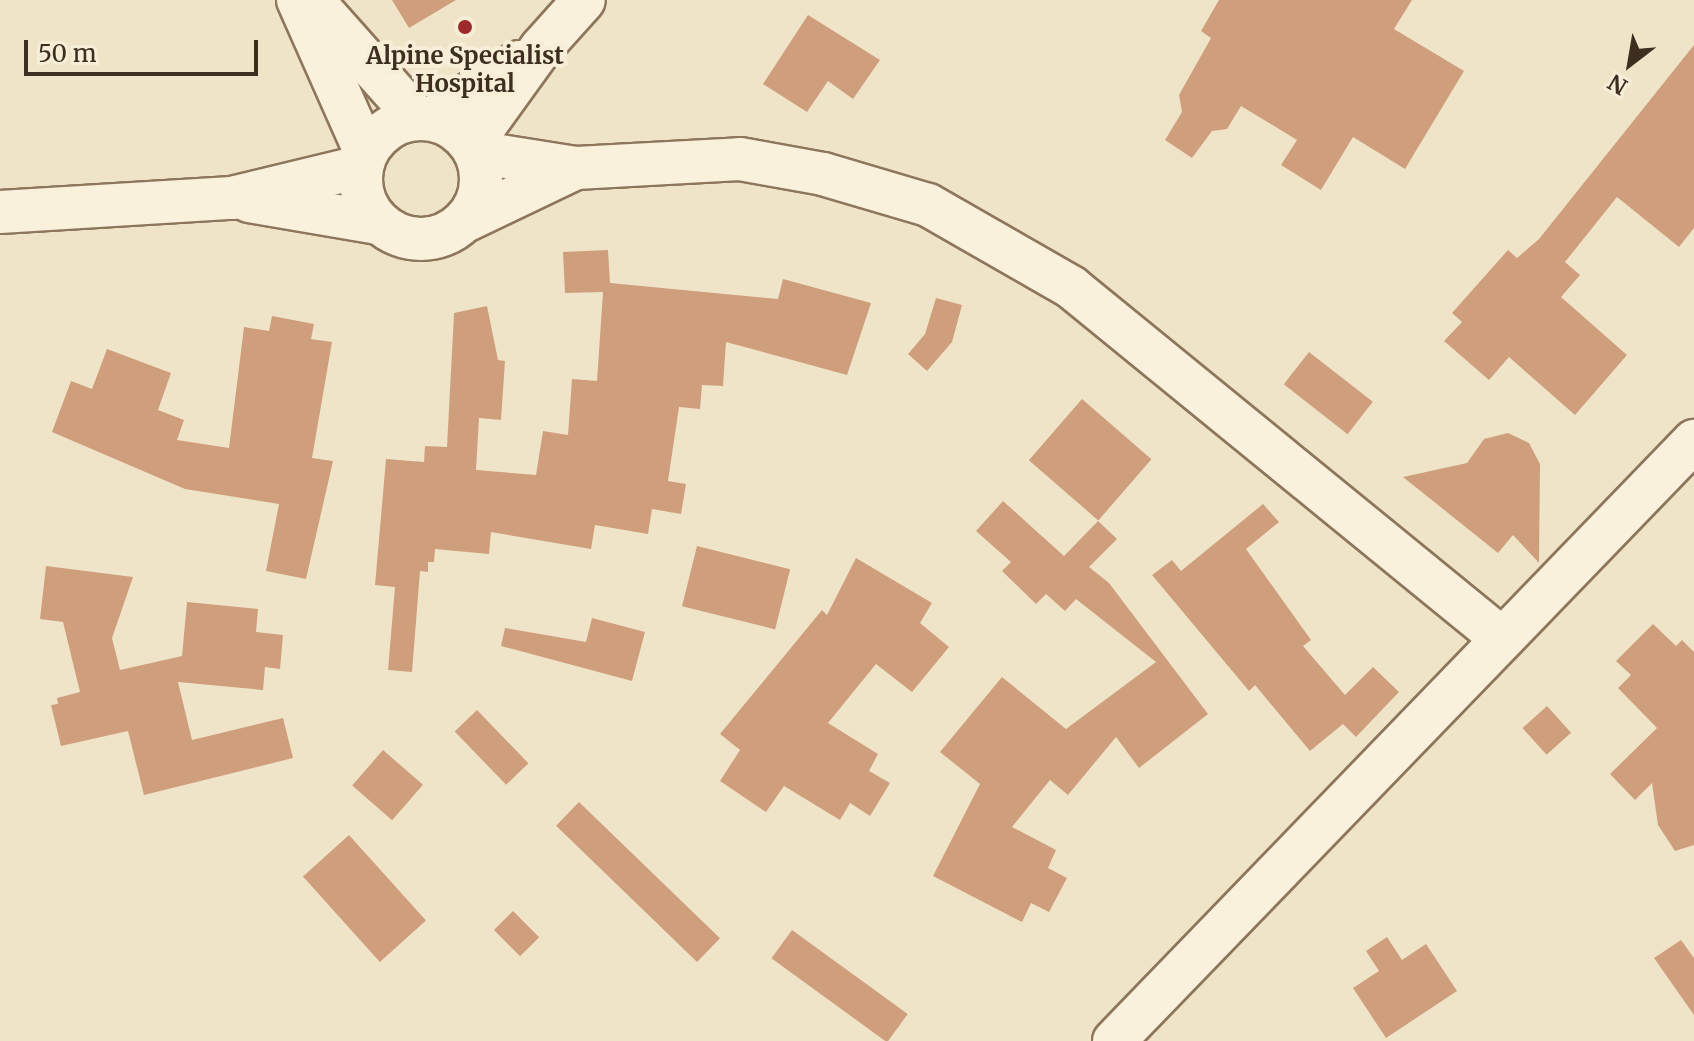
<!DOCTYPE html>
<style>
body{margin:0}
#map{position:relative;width:1694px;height:1041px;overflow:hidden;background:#f0e4c8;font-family:Merriweather,serif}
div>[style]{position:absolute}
.building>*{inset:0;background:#cf9f7d;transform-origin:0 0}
.roads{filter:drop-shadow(2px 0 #8d765c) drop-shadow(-2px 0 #8d765c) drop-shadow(0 2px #8d765c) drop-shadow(0 -2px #8d765c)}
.minor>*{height:42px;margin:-21px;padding:0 21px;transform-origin:21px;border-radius:21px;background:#faf1dc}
.minor>.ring{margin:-21px;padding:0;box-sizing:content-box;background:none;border:42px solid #faf1dc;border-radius:50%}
.dots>*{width:22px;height:22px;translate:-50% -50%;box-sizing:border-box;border:4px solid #f7eed8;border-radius:50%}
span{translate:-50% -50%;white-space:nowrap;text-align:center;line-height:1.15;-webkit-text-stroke:8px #f7eed8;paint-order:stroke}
.poi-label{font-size:24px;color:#3d2e20;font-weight:700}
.north{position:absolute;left:1590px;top:24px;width:80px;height:80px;-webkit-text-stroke:6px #f7eed8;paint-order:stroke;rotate:211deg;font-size:22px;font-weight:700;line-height:32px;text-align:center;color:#3d2e20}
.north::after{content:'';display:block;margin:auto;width:28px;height:36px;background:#3d2e20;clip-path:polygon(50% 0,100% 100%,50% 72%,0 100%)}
.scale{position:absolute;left:24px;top:40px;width:234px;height:36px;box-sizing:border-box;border:4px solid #3d2e20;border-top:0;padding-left:10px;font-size:24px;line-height:28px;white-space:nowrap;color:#3d2e20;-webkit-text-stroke:6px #f7eed8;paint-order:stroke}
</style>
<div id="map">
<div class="building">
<i style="clip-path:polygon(392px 0,456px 0,409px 28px)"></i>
<i style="clip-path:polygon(1219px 0,1412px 0,1394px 29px,1464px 71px,1405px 169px,1353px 137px,1321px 190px,1281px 165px,1297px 140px,1241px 106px,1227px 129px,1212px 131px,1192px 158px,1165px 140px,1182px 112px,1179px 95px,1211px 38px,1201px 31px)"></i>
<i style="clip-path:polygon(808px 15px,880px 60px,853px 99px,828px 81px,807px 112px,763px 84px)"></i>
<i style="clip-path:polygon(1694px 45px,1694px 228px,1679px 247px,1617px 197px,1565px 262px,1580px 275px,1561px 297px,1627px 355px,1575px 415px,1509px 357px,1489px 380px,1444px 341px,1462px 322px,1452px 313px,1508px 250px,1517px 258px,1539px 239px)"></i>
<i style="clip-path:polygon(608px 250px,610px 283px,778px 299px,783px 279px,871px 303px,847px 375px,726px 342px,723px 386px,702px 385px,700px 409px,679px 407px,668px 481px,686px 484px,681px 514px,652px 509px,648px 534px,595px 525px,591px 549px,491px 532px,489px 554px,435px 549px,434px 562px,428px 562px,428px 572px,420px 571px,412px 672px,388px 670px,395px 587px,375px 585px,386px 459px,424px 462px,425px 446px,447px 447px,454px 313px,487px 306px,498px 360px,505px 361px,501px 420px,479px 418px,476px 470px,536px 475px,543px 431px,568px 435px,572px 379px,597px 381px,603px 292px,565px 293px,563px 252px)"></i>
<i style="clip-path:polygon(936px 298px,962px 305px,952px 342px,927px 371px,908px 354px,925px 334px)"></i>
<i style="clip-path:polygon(272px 316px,314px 324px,311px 339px,332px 342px,312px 458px,333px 461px,306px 579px,266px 571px,279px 504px,185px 489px,52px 432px,71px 381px,92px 389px,107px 349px,171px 373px,158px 410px,184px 420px,177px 440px,229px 448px,244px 327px,269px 331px)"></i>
<i style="left:1309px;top:352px;width:81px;height:41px;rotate:38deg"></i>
<i style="left:1082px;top:399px;width:92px;height:81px;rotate:41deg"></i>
<i style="clip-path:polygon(1508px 433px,1529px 443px,1540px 464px,1539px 563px,1513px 535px,1498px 553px,1403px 477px,1467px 463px,1484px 439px)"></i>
<i style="clip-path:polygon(1003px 501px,1064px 556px,1098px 521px,1117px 539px,1089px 567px,1109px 583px,1208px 714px,1139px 768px,1116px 737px,1068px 795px,1050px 780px,1012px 827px,1056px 850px,1048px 868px,1067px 878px,1049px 912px,1031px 903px,1022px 922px,933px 876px,980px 784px,940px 752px,1002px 677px,1066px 729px,1156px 662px,1076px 599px,1065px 611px,1046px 594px,1036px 604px,1002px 571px,1011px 562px,976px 531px)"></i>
<i style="clip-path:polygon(1263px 504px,1279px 522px,1246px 549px,1311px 640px,1303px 646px,1345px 695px,1373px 667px,1399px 692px,1356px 737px,1343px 724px,1310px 751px,1255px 685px,1249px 691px,1152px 575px,1172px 560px,1181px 571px)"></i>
<i style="left:697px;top:546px;width:96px;height:62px;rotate:14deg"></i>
<i style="clip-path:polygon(856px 558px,932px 603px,920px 623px,949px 647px,912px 692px,876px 664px,828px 723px,878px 754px,869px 771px,890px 783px,870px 816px,850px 803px,840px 820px,784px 786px,766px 812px,720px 781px,740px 750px,720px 734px,822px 610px,827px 615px)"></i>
<i style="clip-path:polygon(46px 566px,133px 577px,112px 638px,120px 670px,182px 656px,187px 602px,258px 609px,256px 632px,283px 635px,280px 669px,265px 667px,263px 690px,178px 682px,192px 740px,283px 718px,293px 758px,144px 795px,128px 731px,61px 746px,51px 705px,58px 704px,57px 698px,80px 692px,63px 622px,40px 619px)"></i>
<i style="clip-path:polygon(592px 618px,645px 632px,632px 681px,501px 646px,505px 628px,586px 642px)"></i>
<i style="clip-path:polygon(1653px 624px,1676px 646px,1682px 640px,1694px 652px,1694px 845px,1675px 851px,1658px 825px,1652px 783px,1635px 800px,1610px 774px,1657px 728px,1618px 688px,1631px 675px,1616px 661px)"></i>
<i style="left:1547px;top:706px;width:36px;height:33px;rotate:48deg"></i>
<i style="left:477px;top:710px;width:74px;height:31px;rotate:46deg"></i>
<i style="left:383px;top:750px;width:53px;height:47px;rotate:41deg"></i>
<i style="left:579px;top:802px;width:196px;height:33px;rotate:44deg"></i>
<i style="left:349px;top:835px;width:115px;height:62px;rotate:48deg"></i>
<i style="left:513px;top:911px;width:37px;height:27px;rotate:45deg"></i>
<i style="left:792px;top:930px;width:143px;height:35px;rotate:36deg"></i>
<i style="clip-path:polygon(1387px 937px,1402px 960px,1426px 944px,1457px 991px,1386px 1038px,1353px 988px,1379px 971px,1366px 951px)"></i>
<i style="clip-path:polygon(1681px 940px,1694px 958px,1694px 1015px,1654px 958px)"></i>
</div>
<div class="roads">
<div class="minor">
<i style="left:298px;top:0;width:165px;rotate:66.1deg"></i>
<i style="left:312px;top:0;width:158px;rotate:48.3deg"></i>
<i class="ring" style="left:361px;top:119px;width:78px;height:78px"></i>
<i style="left:431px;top:119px;width:105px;rotate:-32.9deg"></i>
<i style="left:471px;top:145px;width:120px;rotate:-54.2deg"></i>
<i style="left:541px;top:48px;width:64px;rotate:-48.1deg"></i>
<i style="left:475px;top:152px;width:102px;rotate:9deg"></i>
<i style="left:576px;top:168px;width:164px;rotate:-3.1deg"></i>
<i style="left:740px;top:159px;width:84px;rotate:10.2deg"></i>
<i style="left:823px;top:174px;width:109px;rotate:16.4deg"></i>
<i style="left:928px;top:205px;width:165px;rotate:29.8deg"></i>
<i style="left:1071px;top:287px;width:554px;rotate:39.21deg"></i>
<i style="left:249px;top:201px;width:131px;rotate:9.7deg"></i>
<i style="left:0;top:212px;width:232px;rotate:-3.5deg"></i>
<i style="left:232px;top:198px;width:132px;rotate:-13.6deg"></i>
<i style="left:467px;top:220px;width:121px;rotate:-25.5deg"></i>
<i style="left:1114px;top:1041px;width:835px;rotate:-45.97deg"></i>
</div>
</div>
<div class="dots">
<i style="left:465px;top:27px;background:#9e2a2b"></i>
</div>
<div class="poi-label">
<span style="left:465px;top:70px">Alpine Specialist<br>Hospital</span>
</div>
<div class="north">N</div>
<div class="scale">50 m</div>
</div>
